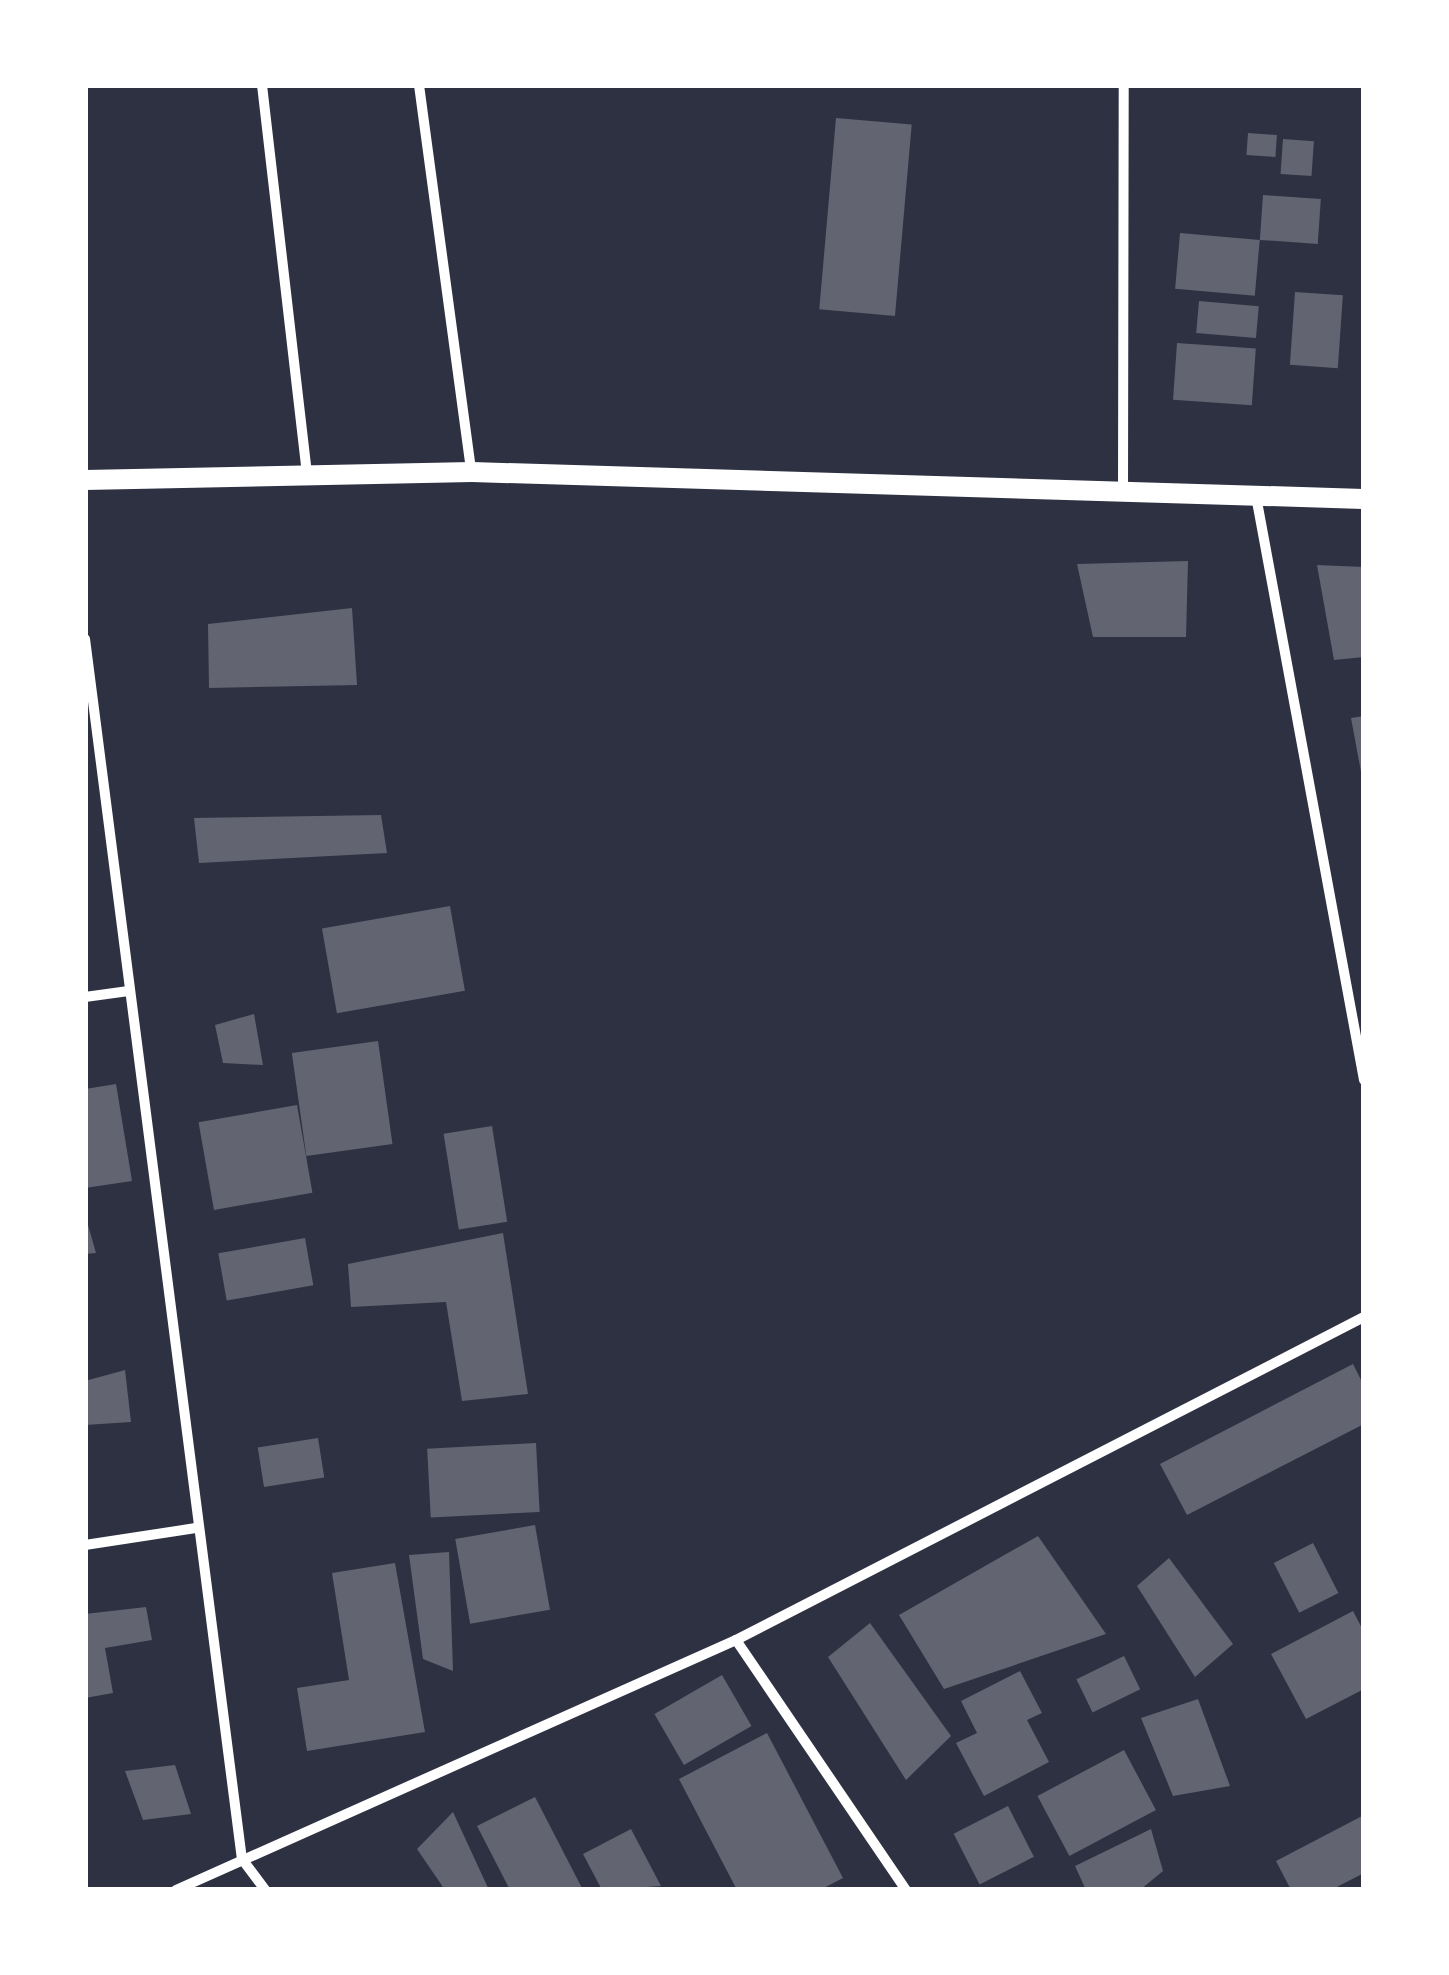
<!DOCTYPE html>
<style>
body{margin:0}
#map{position:relative;width:1449px;height:1975px;overflow:hidden;background:#2d3142;font-family:Signika,sans-serif}
div>[style]{position:absolute}
.building>*{inset:0;background:#626471;transform-origin:0 0}
.minor>*{height:10px;margin:-5px;padding:0 5px;transform-origin:5px;border-radius:5px;background:#fff}
.secondary>*{height:20px;margin:-10px;padding:0 10px;transform-origin:10px;border-radius:10px;background:#fff}
span{translate:-50% -50%;white-space:nowrap;text-align:center;line-height:1.15;-webkit-text-stroke:9px #fff;paint-order:stroke}
.frame{position:absolute;inset:0;border:88px solid #fff;pointer-events:none}
</style>
<div id="map">
<div class="building">
<i style="left:836px;top:118px;width:76px;height:192px;rotate:5deg"></i>
<i style="left:1248px;top:133px;width:29px;height:22px;rotate:4deg"></i>
<i style="left:1283px;top:139px;width:31px;height:35px;rotate:4deg"></i>
<i style="left:1263px;top:195px;width:58px;height:45px;rotate:4deg"></i>
<i style="left:1180px;top:233px;width:80px;height:56px;rotate:5deg"></i>
<i style="left:1295px;top:292px;width:48px;height:73px;rotate:4deg"></i>
<i style="left:1199px;top:301px;width:60px;height:32px;rotate:5deg"></i>
<i style="left:1177px;top:343px;width:79px;height:57px;rotate:4deg"></i>
<i style="clip-path:polygon(1188px 561px,1186px 637px,1093px 637px,1077px 564px)"></i>
<i style="clip-path:polygon(1317px 565px,1364px 567px,1364px 657px,1334px 660px)"></i>
<i style="clip-path:polygon(352px 608px,357px 685px,209px 688px,208px 624px)"></i>
<i style="clip-path:polygon(1364px 716px,1364px 777px,1362px 777px,1351px 718px)"></i>
<i style="clip-path:polygon(381px 815px,387px 853px,199px 863px,194px 818px)"></i>
<i style="left:450px;top:906px;width:86px;height:130px;rotate:80deg"></i>
<i style="clip-path:polygon(254px 1014px,263px 1065px,223px 1063px,215px 1025px)"></i>
<i style="left:378px;top:1041px;width:104px;height:87px;rotate:82deg"></i>
<i style="clip-path:polygon(116px 1084px,132px 1181px,85px 1188px,85px 1089px)"></i>
<i style="left:297px;top:1105px;width:89px;height:100px;rotate:80deg"></i>
<i style="left:492px;top:1126px;width:97px;height:49px;rotate:81deg"></i>
<i style="clip-path:polygon(85px 1218px,86px 1218px,96px 1253px,85px 1254px)"></i>
<i style="clip-path:polygon(503px 1233px,528px 1394px,462px 1401px,446px 1302px,351px 1307px,348px 1264px)"></i>
<i style="left:305px;top:1238px;width:48px;height:88px;rotate:80deg"></i>
<i style="clip-path:polygon(1353px 1364px,1364px 1386px,1364px 1424px,1187px 1515px,1160px 1464px)"></i>
<i style="clip-path:polygon(125px 1370px,131px 1422px,85px 1425px,85px 1381px)"></i>
<i style="left:318px;top:1438px;width:40px;height:61px;rotate:81deg"></i>
<i style="left:536px;top:1443px;width:69px;height:109px;rotate:87deg"></i>
<i style="left:535px;top:1525px;width:86px;height:81px;rotate:80deg"></i>
<i style="clip-path:polygon(1038px 1536px,1106px 1634px,944px 1689px,899px 1615px)"></i>
<i style="left:1313px;top:1543px;width:56px;height:44px;rotate:63deg"></i>
<i style="clip-path:polygon(449px 1552px,453px 1671px,423px 1659px,409px 1555px)"></i>
<i style="clip-path:polygon(1169px 1558px,1233px 1644px,1195px 1677px,1137px 1586px)"></i>
<i style="clip-path:polygon(395px 1563px,425px 1732px,307px 1751px,297px 1688px,349px 1680px,332px 1573px)"></i>
<i style="clip-path:polygon(146px 1607px,152px 1640px,105px 1648px,113px 1693px,85px 1698px,85px 1614px)"></i>
<i style="clip-path:polygon(1353px 1611px,1364px 1632px,1364px 1689px,1306px 1719px,1271px 1654px)"></i>
<i style="clip-path:polygon(870px 1623px,951px 1736px,906px 1780px,828px 1657px)"></i>
<i style="left:1124px;top:1656px;width:37px;height:53px;rotate:64deg"></i>
<i style="clip-path:polygon(1020px 1671px,1042px 1713px,1027px 1720px,1049px 1762px,984px 1796px,956px 1743px,977px 1733px,961px 1701px)"></i>
<i style="left:722px;top:1675px;width:59px;height:78px;rotate:60deg"></i>
<i style="clip-path:polygon(1198px 1699px,1230px 1786px,1173px 1796px,1141px 1718px)"></i>
<i style="clip-path:polygon(767px 1733px,843px 1878px,820px 1890px,737px 1890px,679px 1779px)"></i>
<i style="left:1124px;top:1750px;width:68px;height:98px;rotate:62deg"></i>
<i style="clip-path:polygon(175px 1765px,191px 1814px,143px 1820px,125px 1771px)"></i>
<i style="clip-path:polygon(535px 1797px,583px 1890px,510px 1890px,477px 1826px)"></i>
<i style="left:1008px;top:1806px;width:57px;height:61px;rotate:63deg"></i>
<i style="clip-path:polygon(453px 1812px,489px 1890px,445px 1890px,417px 1849px)"></i>
<i style="clip-path:polygon(1364px 1815px,1364px 1873px,1331px 1890px,1291px 1890px,1276px 1861px)"></i>
<i style="clip-path:polygon(631px 1829px,661px 1886px,602px 1890px,583px 1854px)"></i>
<i style="clip-path:polygon(1151px 1829px,1163px 1871px,1140px 1890px,1086px 1890px,1075px 1866px)"></i>
</div>
<div class="minor">
<i style="left:262px;top:85px;width:393px;rotate:83.4deg"></i>
<i style="left:419px;top:85px;width:389px;rotate:82.3deg"></i>
<i style="left:1123px;top:494px;width:409px;rotate:-89.9deg"></i>
<i style="left:1256px;top:496px;width:594px;rotate:79.52deg"></i>
<i style="left:85px;top:639px;width:1230px;rotate:82.67deg"></i>
<i style="left:242px;top:1859px;width:39px;rotate:53deg"></i>
<i style="left:85px;top:997px;width:44px;rotate:-7.8deg"></i>
<i style="left:85px;top:1545px;width:112px;rotate:-8.7deg"></i>
<i style="left:736px;top:1640px;width:302px;rotate:55.8deg"></i>
<i style="left:176px;top:1890px;width:613px;rotate:-24.06deg"></i>
<i style="left:736px;top:1640px;width:706px;rotate:-27.22deg"></i>
</div>
<div class="secondary">
<i style="left:85px;top:480px;width:387px;rotate:-1.2deg"></i>
<i style="left:472px;top:472px;width:892px;rotate:1.73deg"></i>
</div>
<div class="frame"></div>
</div>
